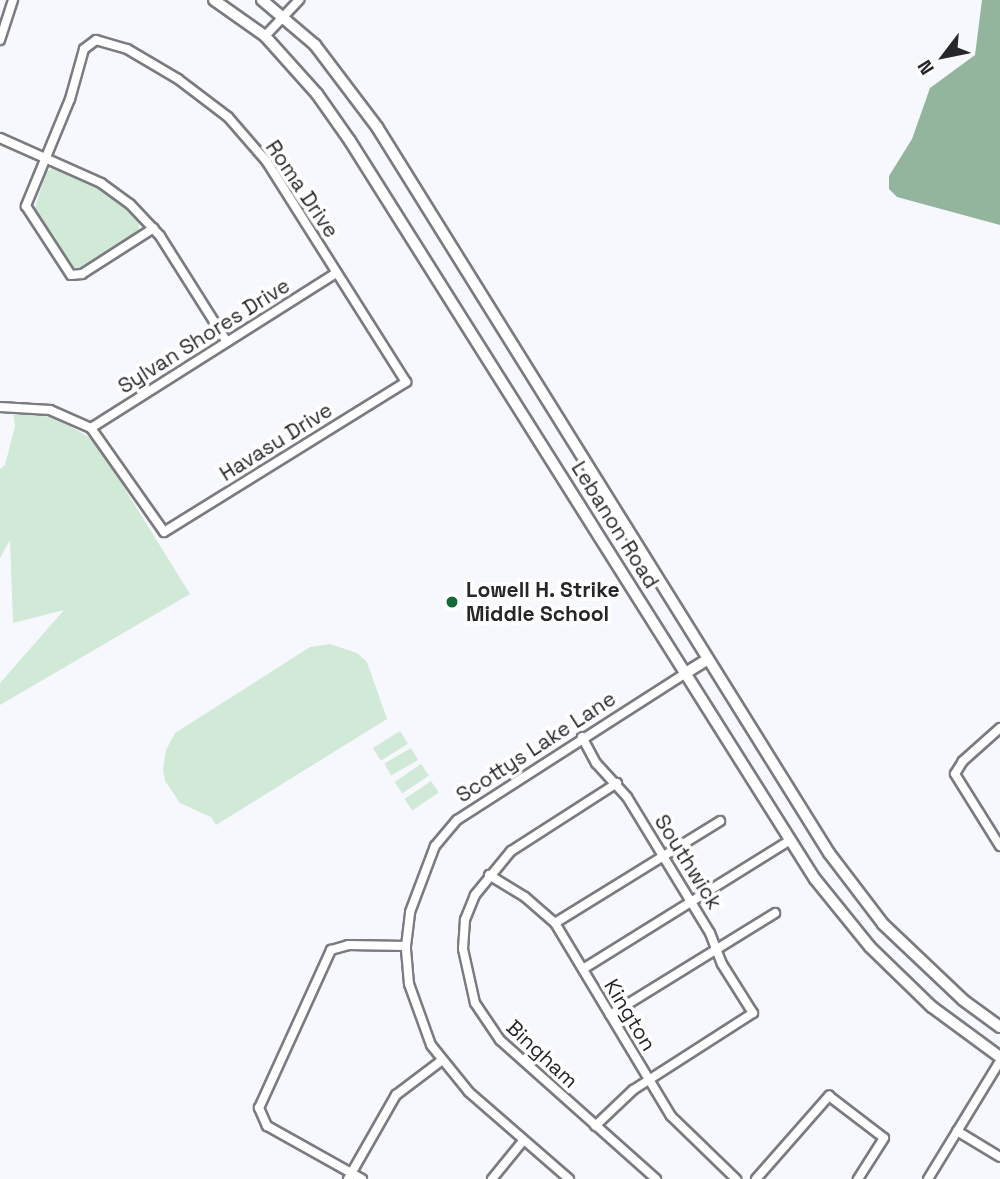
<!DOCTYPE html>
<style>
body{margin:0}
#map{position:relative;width:1000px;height:1179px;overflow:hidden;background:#f7f8fe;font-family:"Space Grotesk",sans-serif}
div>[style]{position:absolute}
.green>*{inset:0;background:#d1ead7;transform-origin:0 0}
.water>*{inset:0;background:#94b59d}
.roads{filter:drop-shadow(2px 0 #7b7c81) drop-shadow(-2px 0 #7b7c81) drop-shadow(0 2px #7b7c81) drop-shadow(0 -2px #7b7c81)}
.minor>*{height:8px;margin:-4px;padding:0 4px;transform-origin:4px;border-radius:4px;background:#fff}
.secondary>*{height:10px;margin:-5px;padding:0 5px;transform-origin:5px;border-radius:5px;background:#fff}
.dots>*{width:19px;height:19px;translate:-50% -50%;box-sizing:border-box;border:4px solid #fff;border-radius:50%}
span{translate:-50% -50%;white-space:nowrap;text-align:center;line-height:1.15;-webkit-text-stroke:7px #fff;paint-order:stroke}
.street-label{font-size:21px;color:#262729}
.poi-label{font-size:21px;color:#262729;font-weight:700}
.left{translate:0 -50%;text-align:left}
.north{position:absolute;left:909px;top:21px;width:70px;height:70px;-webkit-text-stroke:5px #fff;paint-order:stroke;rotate:238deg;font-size:19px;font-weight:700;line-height:28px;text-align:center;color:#262729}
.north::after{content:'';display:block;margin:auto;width:24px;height:32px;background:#262729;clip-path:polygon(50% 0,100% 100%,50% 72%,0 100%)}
</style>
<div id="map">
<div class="green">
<i style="clip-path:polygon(56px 167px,102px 188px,122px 204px,139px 221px,139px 230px,77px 269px,72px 266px,35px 208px,46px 172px)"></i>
<i style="clip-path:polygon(13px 412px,57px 418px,95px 441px,190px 594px,0 705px,0 683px,64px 610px,13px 623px,10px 540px,0 558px,0 469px,5px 465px,15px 426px)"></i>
<i style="clip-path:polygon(330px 644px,357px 653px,367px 662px,387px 719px,216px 825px,211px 817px,180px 803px,165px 781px,163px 769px,166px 750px,175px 733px,310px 647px)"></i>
<i style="left:400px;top:731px;width:15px;height:32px;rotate:58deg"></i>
<i style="left:411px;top:748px;width:14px;height:31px;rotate:60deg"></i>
<i style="left:421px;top:764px;width:14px;height:32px;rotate:56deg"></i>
<i style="left:431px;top:781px;width:14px;height:32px;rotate:56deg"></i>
</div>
<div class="water">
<i style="clip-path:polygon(982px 0,1000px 0,1000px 225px,897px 197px,889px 189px,889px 176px,912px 139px,930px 88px,975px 55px)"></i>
</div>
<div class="roads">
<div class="minor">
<i style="left:265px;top:36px;width:50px;rotate:-46.6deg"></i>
<i style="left:0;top:40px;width:42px;rotate:-72deg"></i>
<i style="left:0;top:138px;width:111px;rotate:24deg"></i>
<i style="left:101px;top:183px;width:36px;rotate:36deg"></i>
<i style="left:130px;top:204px;width:44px;rotate:46.8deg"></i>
<i style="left:160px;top:236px;width:125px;rotate:57.7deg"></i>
<i style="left:0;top:407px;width:50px;rotate:3.4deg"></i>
<i style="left:50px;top:410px;width:45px;rotate:23.7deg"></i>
<i style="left:91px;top:428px;width:127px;rotate:54.9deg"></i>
<i style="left:164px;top:532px;width:285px;rotate:-31.8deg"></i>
<i style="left:406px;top:382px;width:260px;rotate:-122.3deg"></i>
<i style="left:267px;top:162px;width:60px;rotate:-130.9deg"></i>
<i style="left:228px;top:117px;width:63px;rotate:-142.8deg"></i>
<i style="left:178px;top:79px;width:59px;rotate:-149.5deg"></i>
<i style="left:127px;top:49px;width:32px;rotate:-164deg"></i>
<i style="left:96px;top:40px;width:15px;rotate:143deg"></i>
<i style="left:84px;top:49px;width:52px;rotate:105.6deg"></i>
<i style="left:70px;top:99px;width:116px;rotate:112.4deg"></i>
<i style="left:26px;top:206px;width:82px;rotate:56.9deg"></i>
<i style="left:71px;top:275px;width:11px;rotate:-5deg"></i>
<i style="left:82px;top:274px;width:85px;rotate:-32.6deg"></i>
<i style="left:91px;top:428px;width:290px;rotate:-32.3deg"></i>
<i style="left:1000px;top:728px;width:50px;rotate:138.3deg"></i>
<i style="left:963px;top:761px;width:15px;rotate:122deg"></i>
<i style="left:955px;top:774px;width:85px;rotate:58deg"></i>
<i style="left:582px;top:737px;width:30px;rotate:62deg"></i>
<i style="left:596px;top:763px;width:46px;rotate:47.6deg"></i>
<i style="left:627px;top:797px;width:159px;rotate:58.6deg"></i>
<i style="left:710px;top:933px;width:33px;rotate:69deg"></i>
<i style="left:722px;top:964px;width:58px;rotate:57.7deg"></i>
<i style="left:753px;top:1013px;width:143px;rotate:147.3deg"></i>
<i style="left:633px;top:1090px;width:52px;rotate:136.5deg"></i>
<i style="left:617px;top:783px;width:126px;rotate:147.3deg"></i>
<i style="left:511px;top:851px;width:57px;rotate:129.3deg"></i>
<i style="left:475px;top:895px;width:27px;rotate:112deg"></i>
<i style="left:465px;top:920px;width:29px;rotate:94deg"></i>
<i style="left:463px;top:949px;width:55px;rotate:77.5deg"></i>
<i style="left:475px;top:1003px;width:45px;rotate:56deg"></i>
<i style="left:500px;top:1040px;width:209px;rotate:41.7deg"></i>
<i style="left:489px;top:875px;width:42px;rotate:31.4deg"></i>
<i style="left:525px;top:897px;width:40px;rotate:41deg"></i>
<i style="left:555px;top:923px;width:225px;rotate:59deg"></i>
<i style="left:671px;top:1116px;width:91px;rotate:44.1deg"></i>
<i style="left:555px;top:923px;width:194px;rotate:-31.7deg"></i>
<i style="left:583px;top:969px;width:244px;rotate:-31.9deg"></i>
<i style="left:610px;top:1015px;width:194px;rotate:-31.7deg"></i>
<i style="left:957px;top:1131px;width:50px;rotate:31.2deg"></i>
<i style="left:348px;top:1179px;width:97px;rotate:-60.3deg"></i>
<i style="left:396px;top:1095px;width:56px;rotate:-37.1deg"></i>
<i style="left:362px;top:1179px;width:109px;rotate:-150.8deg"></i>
<i style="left:267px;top:1126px;width:20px;rotate:-114deg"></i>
<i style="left:259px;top:1108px;width:174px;rotate:-65.5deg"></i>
<i style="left:331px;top:950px;width:18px;rotate:-16deg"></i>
<i style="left:348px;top:945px;width:58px;rotate:1deg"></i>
<i style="left:492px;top:1179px;width:49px;rotate:-50.8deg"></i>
<i style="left:569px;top:1179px;width:133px;rotate:-139deg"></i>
<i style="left:469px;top:1092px;width:60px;rotate:-129deg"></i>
<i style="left:431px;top:1045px;width:65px;rotate:-109.8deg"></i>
<i style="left:409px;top:984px;width:38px;rotate:-95deg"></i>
<i style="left:406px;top:946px;width:34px;rotate:-83deg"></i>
<i style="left:410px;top:912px;width:71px;rotate:-69.3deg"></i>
<i style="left:435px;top:846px;width:34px;rotate:-50deg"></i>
<i style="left:457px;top:820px;width:270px;rotate:-32.7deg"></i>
<i style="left:756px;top:1179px;width:111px;rotate:-48.7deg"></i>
<i style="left:829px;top:1096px;width:69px;rotate:37.4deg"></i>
<i style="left:884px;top:1138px;width:49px;rotate:122.4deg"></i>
<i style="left:928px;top:1179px;width:138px;rotate:-58.6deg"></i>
</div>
<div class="secondary">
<i style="left:214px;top:0;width:62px;rotate:35.2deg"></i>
<i style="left:265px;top:36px;width:78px;rotate:48.1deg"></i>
<i style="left:317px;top:94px;width:57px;rotate:54.9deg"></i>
<i style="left:350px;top:141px;width:872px;rotate:57.79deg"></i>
<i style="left:815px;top:879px;width:87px;rotate:51deg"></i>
<i style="left:870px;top:947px;width:86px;rotate:44.1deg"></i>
<i style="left:932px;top:1007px;width:84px;rotate:36.3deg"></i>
<i style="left:262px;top:0;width:70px;rotate:40.3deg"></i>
<i style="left:315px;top:45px;width:103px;rotate:52.9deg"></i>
<i style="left:377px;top:127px;width:855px;rotate:58.09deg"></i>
<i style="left:829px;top:853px;width:89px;rotate:52.7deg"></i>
<i style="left:883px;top:924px;width:110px;rotate:43.5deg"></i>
<i style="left:963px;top:1000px;width:46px;rotate:36.1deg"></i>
<i style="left:684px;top:674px;width:28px;rotate:-32deg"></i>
</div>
</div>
<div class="dots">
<i style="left:452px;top:602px;background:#156a3b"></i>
</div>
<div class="street-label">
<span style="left:302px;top:189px;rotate:56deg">Roma Drive</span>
<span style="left:204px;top:336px;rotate:-32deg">Sylvan Shores Drive</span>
<span style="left:276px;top:442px;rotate:-32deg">Havasu Drive</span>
<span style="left:615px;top:525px;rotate:58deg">Lebanon Road</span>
<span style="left:536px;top:747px;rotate:-33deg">Scottys Lake Lane</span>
<span style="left:688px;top:862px;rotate:58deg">Southwick</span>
<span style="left:630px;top:1015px;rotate:59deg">Kington</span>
<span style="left:542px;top:1054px;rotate:43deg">Bingham</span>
</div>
<div class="poi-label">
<span class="left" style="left:466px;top:602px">Lowell H. Strike<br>Middle School</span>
</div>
<div class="north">N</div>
</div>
